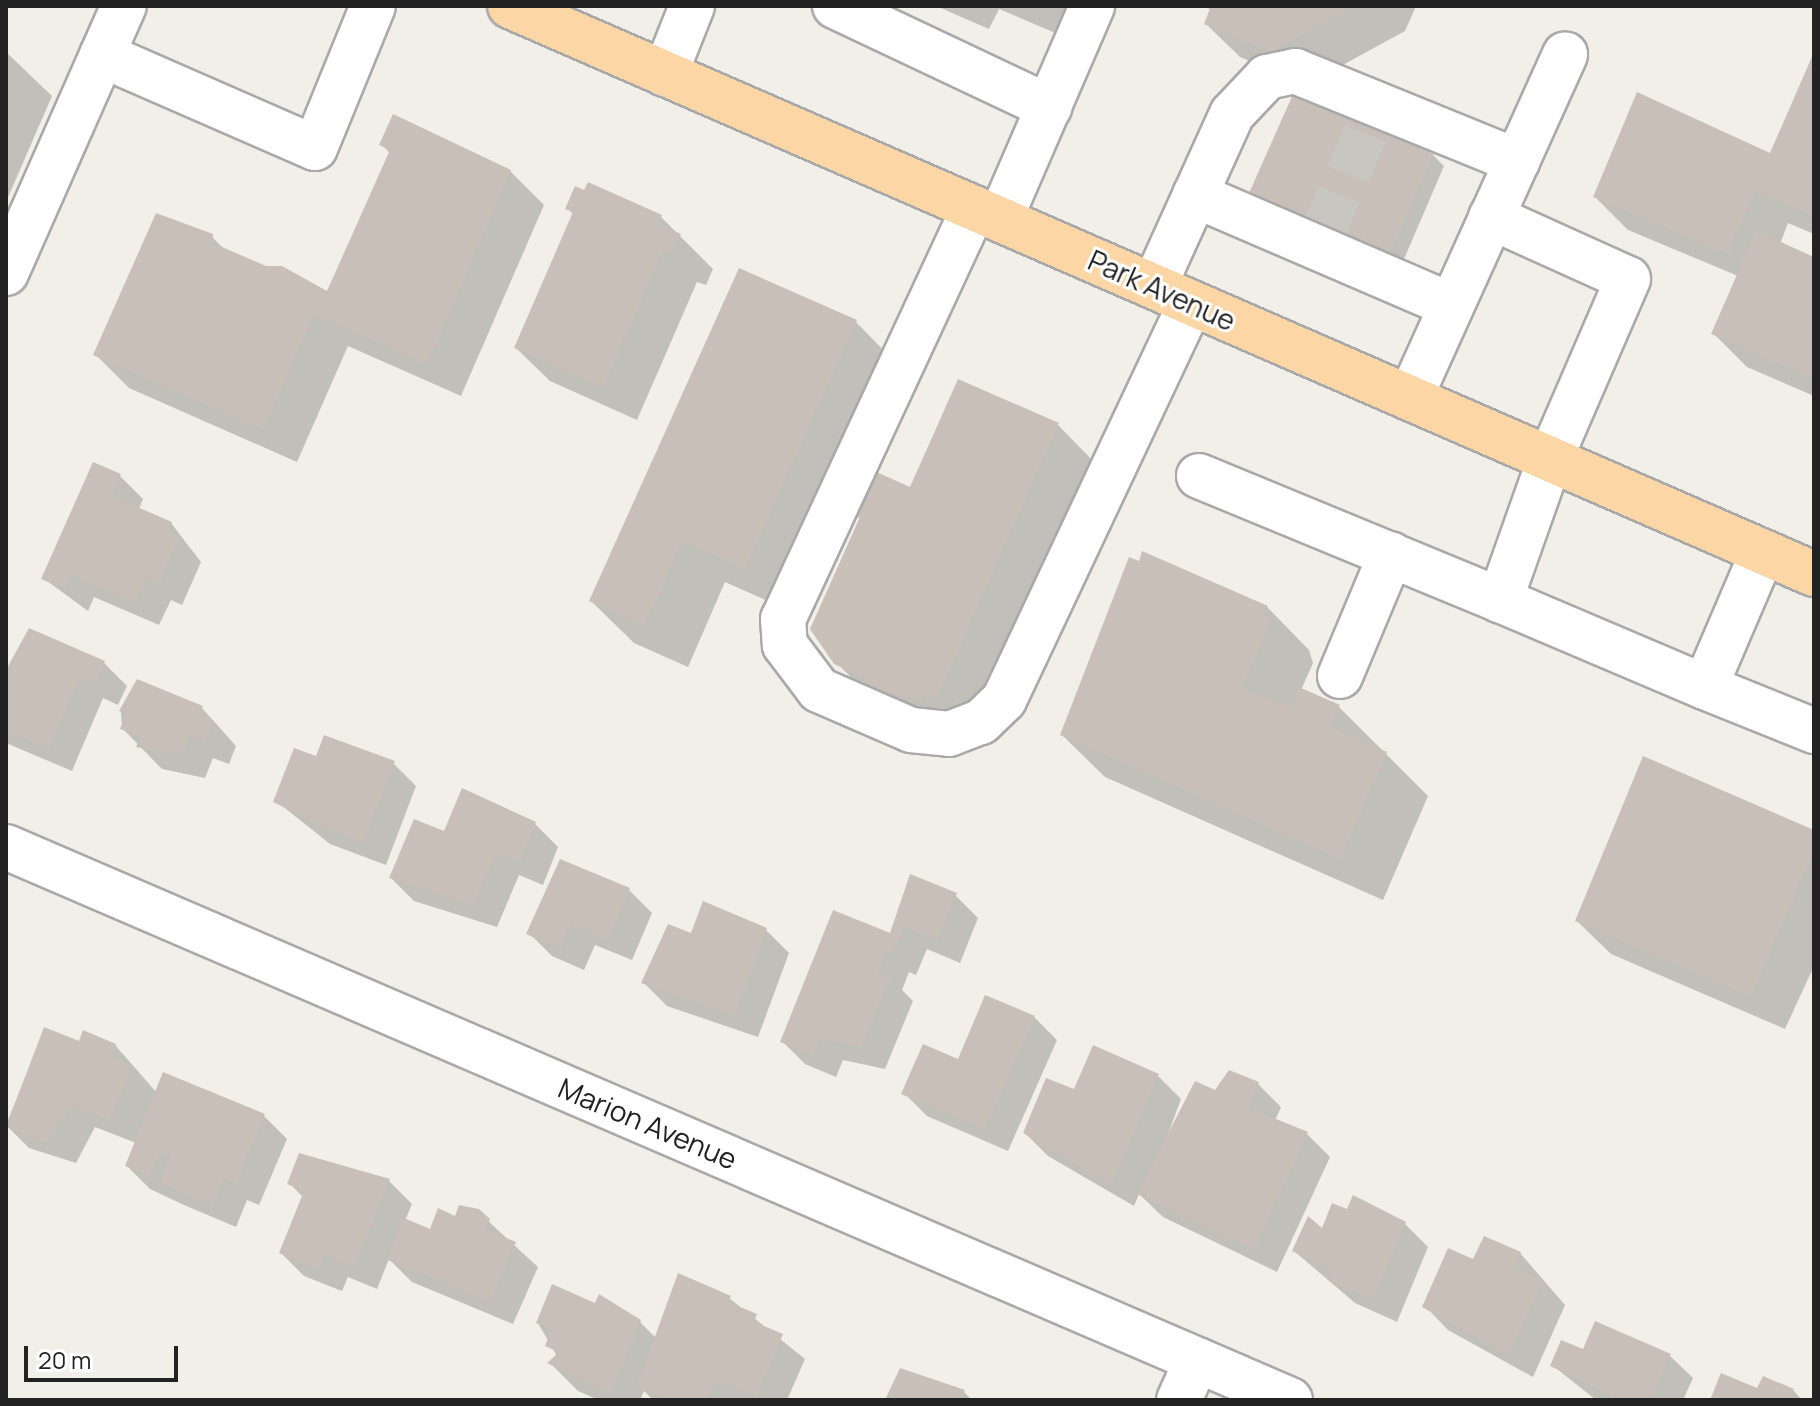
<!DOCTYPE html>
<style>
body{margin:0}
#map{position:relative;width:1820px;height:1406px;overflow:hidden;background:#f2efe9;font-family:Manrope,sans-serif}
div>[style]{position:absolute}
.shadow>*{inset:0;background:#0003}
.building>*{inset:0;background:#c7bfb8;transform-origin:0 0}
.minor-tunnel>*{height:44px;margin-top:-22px;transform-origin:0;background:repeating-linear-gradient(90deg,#c8c6c1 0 44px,transparent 0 66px)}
.roads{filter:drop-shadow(2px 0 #a9a9a9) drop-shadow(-2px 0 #a9a9a9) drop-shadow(0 2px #a9a9a9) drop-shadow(0 -2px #a9a9a9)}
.minor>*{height:44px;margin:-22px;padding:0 22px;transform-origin:22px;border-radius:22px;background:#fff}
.major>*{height:44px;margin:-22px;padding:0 22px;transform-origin:22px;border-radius:22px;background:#fcd6a4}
span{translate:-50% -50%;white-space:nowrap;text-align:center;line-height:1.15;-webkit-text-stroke:6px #fff;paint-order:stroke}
.street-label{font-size:28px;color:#222}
.frame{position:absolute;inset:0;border:8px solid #222;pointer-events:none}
.scale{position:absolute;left:24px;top:1346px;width:154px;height:36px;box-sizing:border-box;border:4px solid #222;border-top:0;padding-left:10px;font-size:24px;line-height:28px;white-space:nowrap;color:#222;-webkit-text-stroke:6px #fff;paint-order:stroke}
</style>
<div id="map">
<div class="shadow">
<i style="clip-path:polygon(936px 6px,1114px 6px,1095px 50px,999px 9px,989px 29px)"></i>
<i style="clip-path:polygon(1203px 6px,1416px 6px,1405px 31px,1306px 85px,1240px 57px,1206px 24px,1212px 10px)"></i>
<i style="clip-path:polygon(6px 52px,52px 96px,6px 202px)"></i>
<i style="clip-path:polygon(1814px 57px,1814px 234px,1788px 223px,1780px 244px,1814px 259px,1814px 396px,1747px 367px,1713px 333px,1738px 276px,1628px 230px,1595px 197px,1771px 156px)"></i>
<i style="clip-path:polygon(382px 145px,510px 171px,544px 205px,461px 396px,348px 346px,297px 462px,129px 388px,95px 354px,211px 236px,227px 252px,328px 294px,391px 154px)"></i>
<i style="clip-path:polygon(1433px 155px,1444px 166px,1398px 273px,1261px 213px)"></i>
<i style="clip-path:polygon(567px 208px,661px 217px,713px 269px,706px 285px,697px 282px,637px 420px,550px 381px,516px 348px,574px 215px)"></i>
<i style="clip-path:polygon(856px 322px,898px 365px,788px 610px,725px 582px,688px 667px,634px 643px,591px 601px)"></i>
<i style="clip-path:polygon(1058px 425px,1100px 468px,979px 741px,879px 706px,836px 662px,861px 520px,855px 513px)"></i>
<i style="clip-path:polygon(94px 465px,120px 476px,143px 499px,139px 509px,171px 523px,201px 562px,182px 605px,171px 600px,159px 625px,94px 597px,88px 611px,43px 578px)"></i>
<i style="clip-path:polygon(1267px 607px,1309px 650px,1313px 663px,1301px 690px,1339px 707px,1428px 796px,1383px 900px,1105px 777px,1062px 735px)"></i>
<i style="clip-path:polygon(104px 663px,127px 686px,118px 705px,103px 698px,72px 771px,6px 743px,6px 675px)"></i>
<i style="clip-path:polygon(202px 708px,236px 746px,229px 764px,213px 758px,205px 778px,162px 769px,122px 728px,121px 711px)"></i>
<i style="clip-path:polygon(317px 759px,393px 763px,416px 786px,386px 865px,330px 844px,276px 801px)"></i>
<i style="clip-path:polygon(535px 824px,558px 847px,543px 885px,519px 875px,497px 927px,414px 901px,391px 878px,445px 834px)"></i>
<i style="clip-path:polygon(1814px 832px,1814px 966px,1785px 1029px,1611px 954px,1577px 921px)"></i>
<i style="clip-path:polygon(561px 861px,629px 890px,652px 913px,632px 960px,595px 945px,584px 970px,552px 956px,529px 933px)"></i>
<i style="clip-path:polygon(911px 877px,955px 895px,978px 918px,960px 963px,927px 949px,916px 975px,909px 972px,902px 990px,913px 1001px,885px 1069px,843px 1060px,836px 1077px,805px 1064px,782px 1041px,891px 935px)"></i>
<i style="clip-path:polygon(766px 930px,789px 953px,758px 1037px,667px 1006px,644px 983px)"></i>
<i style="clip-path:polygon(1034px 1017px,1057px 1040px,1008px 1151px,927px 1116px,904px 1093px)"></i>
<i style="clip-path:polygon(45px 1029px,80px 1044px,115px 1045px,157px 1093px,264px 1116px,287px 1139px,259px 1205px,247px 1200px,236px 1227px,184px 1205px,150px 1189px,127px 1166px,136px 1143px,95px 1127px,76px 1163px,29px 1148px,6px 1125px)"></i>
<i style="clip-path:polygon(1158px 1076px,1181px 1099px,1164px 1145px,1258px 1084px,1281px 1107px,1275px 1121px,1307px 1134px,1330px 1157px,1277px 1272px,1163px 1217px,1139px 1194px,1134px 1206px,1048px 1156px,1025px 1133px,1075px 1092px)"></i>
<i style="clip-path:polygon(389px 1181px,412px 1204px,405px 1221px,431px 1231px,456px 1218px,488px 1221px,538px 1267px,513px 1324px,412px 1282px,389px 1259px,377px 1289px,348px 1277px,342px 1291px,304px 1276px,281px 1253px,303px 1197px,289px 1183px)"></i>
<i style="clip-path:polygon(1405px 1224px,1428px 1247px,1397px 1322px,1355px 1303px,1294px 1251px,1322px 1232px)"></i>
<i style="clip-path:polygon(1520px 1253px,1565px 1305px,1533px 1377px,1448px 1330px,1425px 1306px,1474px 1262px)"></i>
<i style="clip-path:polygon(729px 1298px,805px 1359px,787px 1400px,653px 1400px,644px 1391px,640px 1400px,599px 1400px,578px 1391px,550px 1363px,557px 1356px,538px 1323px,640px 1322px,656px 1338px)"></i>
<i style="clip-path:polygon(1584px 1351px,1669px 1355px,1693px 1378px,1683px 1400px,1596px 1400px,1552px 1365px)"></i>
<i style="clip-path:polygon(1793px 1390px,1802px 1400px,1712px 1400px)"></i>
<i style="clip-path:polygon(964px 1392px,972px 1400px,888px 1400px)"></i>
</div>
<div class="building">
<i style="clip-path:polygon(1211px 6px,1353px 6px,1271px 52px,1204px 24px)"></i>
<i style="clip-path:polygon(1814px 52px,1814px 216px,1755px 191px,1728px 254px,1593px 197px,1637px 92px,1770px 153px)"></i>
<i style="left:1294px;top:92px;width:153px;height:121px;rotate:24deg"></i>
<i style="clip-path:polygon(393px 114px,511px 170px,427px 364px,314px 314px,263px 430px,93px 355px,156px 213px,213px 234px,212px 251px,222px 247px,266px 266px,282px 266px,327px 291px,390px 150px,379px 145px)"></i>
<i style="clip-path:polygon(588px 182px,662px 215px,659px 224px,681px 234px,672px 253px,663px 249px,603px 388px,514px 348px,573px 212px,565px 209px,575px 186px,584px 190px)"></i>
<i style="clip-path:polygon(1756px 231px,1814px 257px,1814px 379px,1711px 334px)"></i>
<i style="clip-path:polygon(739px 268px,857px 320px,745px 569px,682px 541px,645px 626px,589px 601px)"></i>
<i style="clip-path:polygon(958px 379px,1059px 423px,936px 700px,924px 694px,921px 702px,862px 684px,864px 678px,834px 664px,810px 629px,860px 517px,852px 514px,872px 470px,910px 487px)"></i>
<i style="clip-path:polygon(93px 462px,121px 474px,112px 496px,172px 522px,168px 533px,179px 537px,159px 584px,147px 578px,136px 603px,71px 575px,65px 589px,41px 579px)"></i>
<i style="clip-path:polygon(1142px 551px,1268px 606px,1263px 615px,1272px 618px,1242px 688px,1292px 709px,1301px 688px,1340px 705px,1330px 727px,1387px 752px,1340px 859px,1060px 735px,1129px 557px,1139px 561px)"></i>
<i style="clip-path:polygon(29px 628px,105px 661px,95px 684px,80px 677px,49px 749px,6px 731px,6px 670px)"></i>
<i style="clip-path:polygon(137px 679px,203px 706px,200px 714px,214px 721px,205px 742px,190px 736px,182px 756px,136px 747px,141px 737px,120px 729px,126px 714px,119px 711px)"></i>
<i style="clip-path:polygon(324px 735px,395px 761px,363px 844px,273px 802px,294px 748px,316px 756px)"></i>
<i style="clip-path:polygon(1643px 756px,1814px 830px,1814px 850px,1751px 997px,1575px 921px)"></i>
<i style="clip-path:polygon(462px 788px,536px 822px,520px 863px,496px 853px,474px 905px,389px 878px,414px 819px,444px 831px)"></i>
<i style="clip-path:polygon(560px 859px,630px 888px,609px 939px,571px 923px,561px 949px,526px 934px)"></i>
<i style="clip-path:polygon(910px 874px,957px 893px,937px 941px,903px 927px,893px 953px,886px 951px,878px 971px,891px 976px,862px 1047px,820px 1038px,813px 1055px,780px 1042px,833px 910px,890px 933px)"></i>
<i style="clip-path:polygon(703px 901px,767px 928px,735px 1015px,641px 983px,668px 924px,691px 933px)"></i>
<i style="clip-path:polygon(985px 995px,1035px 1016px,985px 1129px,901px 1094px,923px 1044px,958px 1059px)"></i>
<i style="clip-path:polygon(44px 1027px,79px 1041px,83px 1030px,116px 1044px,111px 1057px,132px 1066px,110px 1121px,72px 1105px,46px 1143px,6px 1127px)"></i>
<i style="clip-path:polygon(1093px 1045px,1159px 1074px,1111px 1185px,1023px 1133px,1046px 1078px,1074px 1089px)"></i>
<i style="clip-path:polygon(1229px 1070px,1259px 1082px,1249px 1108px,1308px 1132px,1254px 1250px,1137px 1194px,1195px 1081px,1215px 1090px)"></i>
<i style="clip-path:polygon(163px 1072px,265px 1114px,236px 1184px,224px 1179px,213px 1206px,159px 1183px,170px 1156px,161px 1151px,150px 1177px,125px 1166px)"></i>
<i style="clip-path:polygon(299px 1153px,390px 1179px,354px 1267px,325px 1255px,319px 1270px,279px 1253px,304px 1191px,287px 1184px)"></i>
<i style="clip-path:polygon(1353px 1195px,1406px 1222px,1373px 1300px,1329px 1280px,1333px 1271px,1292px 1251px,1308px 1216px,1322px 1228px,1332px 1203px,1347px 1209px)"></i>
<i style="clip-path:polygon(459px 1205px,479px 1209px,490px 1219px,486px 1230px,516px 1242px,490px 1302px,386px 1259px,404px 1218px,430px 1229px,438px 1208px,455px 1216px)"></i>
<i style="clip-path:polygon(1484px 1236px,1521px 1252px,1514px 1268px,1543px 1280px,1509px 1356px,1422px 1307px,1448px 1248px,1473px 1259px)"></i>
<i style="clip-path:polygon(678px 1273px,731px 1296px,728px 1302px,757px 1314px,754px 1322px,783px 1334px,757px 1396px,716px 1379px,707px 1400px,669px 1400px,637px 1386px)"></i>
<i style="clip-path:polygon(552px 1284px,595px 1303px,599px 1294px,641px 1320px,611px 1393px,547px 1363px,559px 1352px,545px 1346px,552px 1329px,536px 1323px)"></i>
<i style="clip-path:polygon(1595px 1321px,1671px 1354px,1651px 1400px,1608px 1400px,1610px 1394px,1550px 1366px,1561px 1340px,1583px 1349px)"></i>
<i style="clip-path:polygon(900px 1368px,965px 1390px,961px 1400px,885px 1400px)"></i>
<i style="clip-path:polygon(1721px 1373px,1757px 1388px,1763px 1376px,1794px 1389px,1789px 1400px,1710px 1400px)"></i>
</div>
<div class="minor-tunnel">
<i style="left:1322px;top:235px;width:120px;rotate:-66.9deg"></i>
</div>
<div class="roads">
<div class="minor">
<i style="left:835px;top:6px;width:237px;rotate:25.3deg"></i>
<i style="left:102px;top:55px;width:232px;rotate:23.6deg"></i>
<i style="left:315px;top:148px;width:153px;rotate:-67.8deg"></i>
<i style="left:665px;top:74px;width:73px;rotate:-68.3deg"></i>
<i style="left:1195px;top:195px;width:279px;rotate:23.3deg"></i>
<i style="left:974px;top:208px;width:453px;rotate:114.9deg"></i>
<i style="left:783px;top:619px;width:26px;rotate:86deg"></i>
<i style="left:785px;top:645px;width:56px;rotate:52.9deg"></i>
<i style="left:819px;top:690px;width:100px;rotate:23.5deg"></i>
<i style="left:911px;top:730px;width:38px;rotate:6deg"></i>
<i style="left:949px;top:734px;width:34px;rotate:-21deg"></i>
<i style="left:981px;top:722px;width:32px;rotate:-44deg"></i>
<i style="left:1004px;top:700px;width:439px;rotate:-64.8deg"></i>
<i style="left:1491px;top:217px;width:150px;rotate:24.3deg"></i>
<i style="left:1628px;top:279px;width:196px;rotate:113.4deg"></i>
<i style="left:1550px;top:459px;width:150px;rotate:109.5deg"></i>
<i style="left:1500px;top:600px;width:223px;rotate:23deg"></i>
<i style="left:1705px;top:687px;width:147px;rotate:-66.8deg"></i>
<i style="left:1000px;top:219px;width:232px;rotate:-66.6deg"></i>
<i style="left:6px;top:273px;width:292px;rotate:-66.2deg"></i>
<i style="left:1154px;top:286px;width:189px;rotate:-65.6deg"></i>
<i style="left:1232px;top:114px;width:51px;rotate:-46.6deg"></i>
<i style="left:1267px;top:77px;width:29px;rotate:-12deg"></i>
<i style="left:1295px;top:71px;width:240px;rotate:22.1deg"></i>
<i style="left:1410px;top:398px;width:377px;rotate:-65.7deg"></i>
<i style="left:1199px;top:476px;width:326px;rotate:22.4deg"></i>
<i style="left:1340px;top:676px;width:132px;rotate:-67.3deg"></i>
<i style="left:1705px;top:687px;width:118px;rotate:22deg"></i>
<i style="left:6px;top:847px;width:1398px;rotate:23.3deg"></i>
<i style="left:1179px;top:1400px;width:44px;rotate:-65.8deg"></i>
</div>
<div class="major">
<i style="left:510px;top:6px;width:1422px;rotate:23.54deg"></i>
</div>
</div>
<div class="street-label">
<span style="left:1162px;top:290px;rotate:24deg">Park Avenue</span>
<span style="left:648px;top:1123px;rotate:23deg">Marion Avenue</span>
</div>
<div class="frame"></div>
<div class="scale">20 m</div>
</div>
